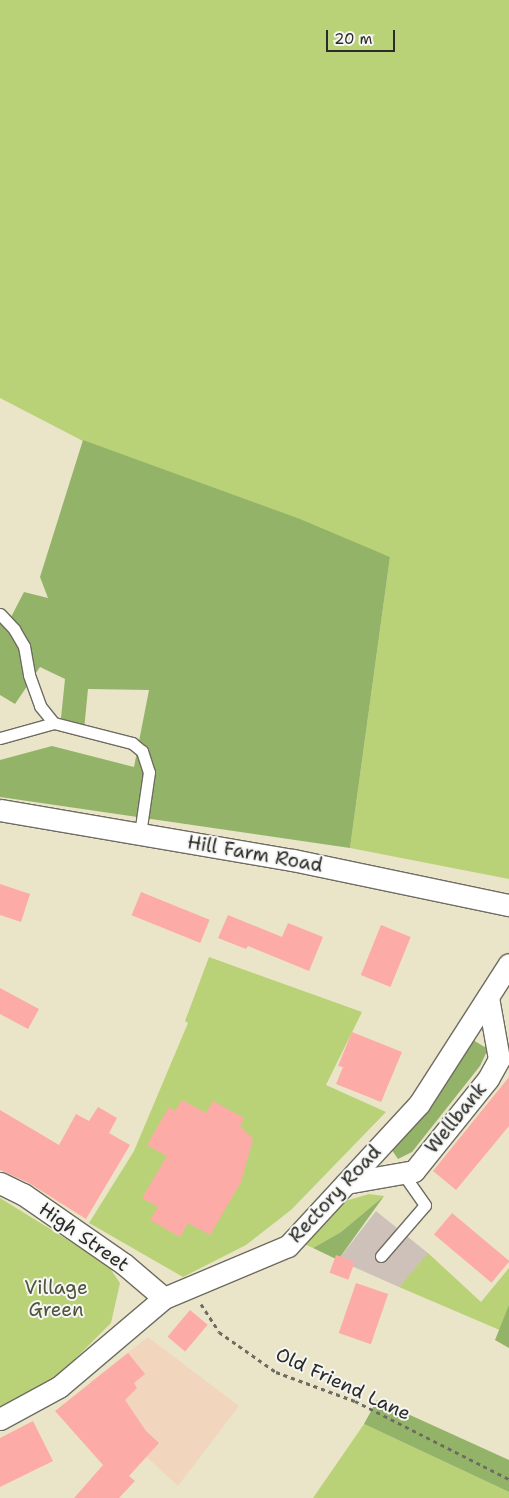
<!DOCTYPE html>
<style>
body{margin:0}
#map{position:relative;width:509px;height:1498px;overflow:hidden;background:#eae5c9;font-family:"Shantell Sans",sans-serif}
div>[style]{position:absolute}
.built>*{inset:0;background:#f1d5bd}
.industrial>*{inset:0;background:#cec1ba}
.green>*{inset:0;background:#bad277}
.forest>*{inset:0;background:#93b468}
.building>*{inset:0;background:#fdaba6;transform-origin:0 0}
.path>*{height:3px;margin-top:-1.5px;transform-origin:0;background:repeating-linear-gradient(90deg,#6e6c62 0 4px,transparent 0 8px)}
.roads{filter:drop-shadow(1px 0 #6e6c62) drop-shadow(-1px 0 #6e6c62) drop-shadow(0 1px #6e6c62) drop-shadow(0 -1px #6e6c62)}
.service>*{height:11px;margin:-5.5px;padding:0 5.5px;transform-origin:5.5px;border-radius:5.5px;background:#fff}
.minor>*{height:21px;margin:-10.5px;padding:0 10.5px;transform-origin:10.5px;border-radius:10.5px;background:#fff}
span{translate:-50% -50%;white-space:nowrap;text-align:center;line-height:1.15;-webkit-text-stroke:4px #f6f6f2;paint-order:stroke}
.street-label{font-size:19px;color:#2b2b2b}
.park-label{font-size:19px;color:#4f553e}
.scale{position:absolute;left:326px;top:30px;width:69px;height:22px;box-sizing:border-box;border:2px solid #2b2b2b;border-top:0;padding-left:6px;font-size:15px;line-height:18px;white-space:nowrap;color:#2b2b2b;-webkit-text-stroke:4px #f6f6f2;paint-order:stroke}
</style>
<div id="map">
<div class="built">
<i style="clip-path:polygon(148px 1337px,239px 1406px,178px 1486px,126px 1438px,133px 1430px,90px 1382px)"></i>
</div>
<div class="industrial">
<i style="clip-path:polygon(376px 1211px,429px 1254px,399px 1287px,338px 1260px)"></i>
</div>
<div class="green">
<i style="clip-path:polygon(0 0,509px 0,509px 879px,350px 848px,390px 557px,83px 441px,0 398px)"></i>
<i style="clip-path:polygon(209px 957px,362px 1012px,326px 1085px,386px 1112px,291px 1210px,246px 1245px,183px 1277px,89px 1223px,134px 1151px,188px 1023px,185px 1021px)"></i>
<i style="clip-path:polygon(369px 1194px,384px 1196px,341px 1232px,313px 1248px,304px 1244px,332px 1205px)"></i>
<i style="clip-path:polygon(0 1198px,107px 1264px,120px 1283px,111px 1323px,60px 1374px,0 1412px)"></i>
<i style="clip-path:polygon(428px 1253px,481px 1302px,509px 1268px,509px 1334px,399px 1287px)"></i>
<i style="clip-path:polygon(364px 1424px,509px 1492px,509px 1498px,313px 1498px)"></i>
</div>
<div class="forest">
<i style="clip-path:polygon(83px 440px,300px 519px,390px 557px,350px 848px,0 797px,0 760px,52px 746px,134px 767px,149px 690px,88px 689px,84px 730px,61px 718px,65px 679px,40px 667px,15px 704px,0 695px,0 624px,10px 619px,24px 592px,48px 598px,40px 577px)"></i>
<i style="clip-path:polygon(468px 1037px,488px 1049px,480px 1066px,412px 1152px,398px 1159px,389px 1146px)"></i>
<i style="clip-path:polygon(384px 1196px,338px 1260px,313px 1248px,341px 1232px)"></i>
<i style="clip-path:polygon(509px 1305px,509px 1348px,495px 1340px)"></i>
<i style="clip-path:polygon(377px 1400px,509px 1460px,509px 1492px,364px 1424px)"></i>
</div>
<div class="building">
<i style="clip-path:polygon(0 884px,30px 894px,21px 922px,0 915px)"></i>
<i style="left:141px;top:892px;width:74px;height:25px;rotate:22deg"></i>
<i style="clip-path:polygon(228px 915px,282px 937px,288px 923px,323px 937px,309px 971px,248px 946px,246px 949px,218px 938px)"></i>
<i style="left:381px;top:925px;width:32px;height:54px;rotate:22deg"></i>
<i style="clip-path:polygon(0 988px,39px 1009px,28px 1029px,0 1014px)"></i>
<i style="clip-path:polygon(352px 1032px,402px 1052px,381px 1102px,336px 1084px,343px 1067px,338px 1066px)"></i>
<i style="clip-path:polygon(509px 1077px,509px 1126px,456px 1190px,433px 1171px)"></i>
<i style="clip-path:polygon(182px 1100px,206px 1113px,213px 1101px,244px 1118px,240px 1126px,253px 1139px,241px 1182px,210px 1235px,188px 1223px,180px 1237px,150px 1220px,158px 1207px,142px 1198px,167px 1156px,147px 1145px,169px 1107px,175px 1111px)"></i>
<i style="clip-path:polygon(98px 1107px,117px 1118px,109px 1133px,130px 1145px,86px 1219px,29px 1183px,0 1170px,0 1110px,59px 1145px,76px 1114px,89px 1121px)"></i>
<i style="left:452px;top:1213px;width:75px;height:28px;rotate:40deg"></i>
<i style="left:336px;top:1255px;width:20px;height:19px;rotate:20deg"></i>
<i style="left:356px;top:1283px;width:34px;height:53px;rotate:19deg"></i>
<i style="left:190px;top:1310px;width:23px;height:35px;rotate:40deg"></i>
<i style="clip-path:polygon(128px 1353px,145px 1374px,134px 1383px,137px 1388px,125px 1400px,146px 1431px,159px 1443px,129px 1476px,135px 1481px,119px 1498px,74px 1498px,103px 1465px,55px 1411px)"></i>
<i style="clip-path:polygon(33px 1421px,53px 1461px,0 1487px,0 1438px)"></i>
</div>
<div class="path">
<i style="left:201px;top:1304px;width:33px;rotate:57deg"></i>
<i style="left:219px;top:1332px;width:70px;rotate:35.1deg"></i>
<i style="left:276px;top:1372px;width:84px;rotate:20.2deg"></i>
<i style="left:355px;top:1401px;width:173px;rotate:26.9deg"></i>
</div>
<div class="roads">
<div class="service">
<i style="left:0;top:614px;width:21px;rotate:47deg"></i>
<i style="left:14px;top:629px;width:20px;rotate:60deg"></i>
<i style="left:24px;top:646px;width:29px;rotate:80deg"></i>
<i style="left:29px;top:675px;width:33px;rotate:70deg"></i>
<i style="left:40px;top:706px;width:22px;rotate:51deg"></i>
<i style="left:54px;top:723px;width:81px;rotate:14.4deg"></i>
<i style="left:132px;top:743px;width:13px;rotate:39deg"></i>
<i style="left:142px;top:751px;width:22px;rotate:72deg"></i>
<i style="left:149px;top:772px;width:63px;rotate:98.3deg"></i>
<i style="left:0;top:738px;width:56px;rotate:-15.5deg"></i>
<i style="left:381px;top:1256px;width:67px;rotate:-49.2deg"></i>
<i style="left:425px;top:1205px;width:39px;rotate:-125deg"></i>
</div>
<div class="minor">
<i style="left:0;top:810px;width:297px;rotate:9.7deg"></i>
<i style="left:293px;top:860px;width:221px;rotate:11.8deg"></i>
<i style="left:0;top:1183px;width:25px;rotate:26deg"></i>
<i style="left:23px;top:1194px;width:123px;rotate:34.7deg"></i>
<i style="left:124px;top:1264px;width:52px;rotate:40.4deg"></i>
<i style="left:346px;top:1183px;width:69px;rotate:-10deg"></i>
<i style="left:414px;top:1171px;width:118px;rotate:-51.2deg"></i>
<i style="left:488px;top:1079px;width:23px;rotate:-61deg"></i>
<i style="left:499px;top:1059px;width:63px;rotate:-100.1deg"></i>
<i style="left:0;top:1419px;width:67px;rotate:-28.5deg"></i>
<i style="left:59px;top:1387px;width:138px;rotate:-40.3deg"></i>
<i style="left:164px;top:1298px;width:134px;rotate:-22.8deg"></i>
<i style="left:288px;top:1246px;width:193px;rotate:-47.3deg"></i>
<i style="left:419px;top:1104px;width:166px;rotate:-57.3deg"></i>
</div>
</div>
<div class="street-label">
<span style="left:255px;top:854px;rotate:10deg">Hill Farm Road</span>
<span style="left:456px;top:1118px;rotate:-51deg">Wellbank</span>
<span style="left:335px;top:1194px;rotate:-47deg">Rectory Road</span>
<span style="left:84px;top:1237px;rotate:35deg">High Street</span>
<span style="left:343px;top:1384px;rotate:25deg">Old Friend Lane</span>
</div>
<div class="park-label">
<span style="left:56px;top:1299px">Village<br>Green</span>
</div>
<div class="scale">20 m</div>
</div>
